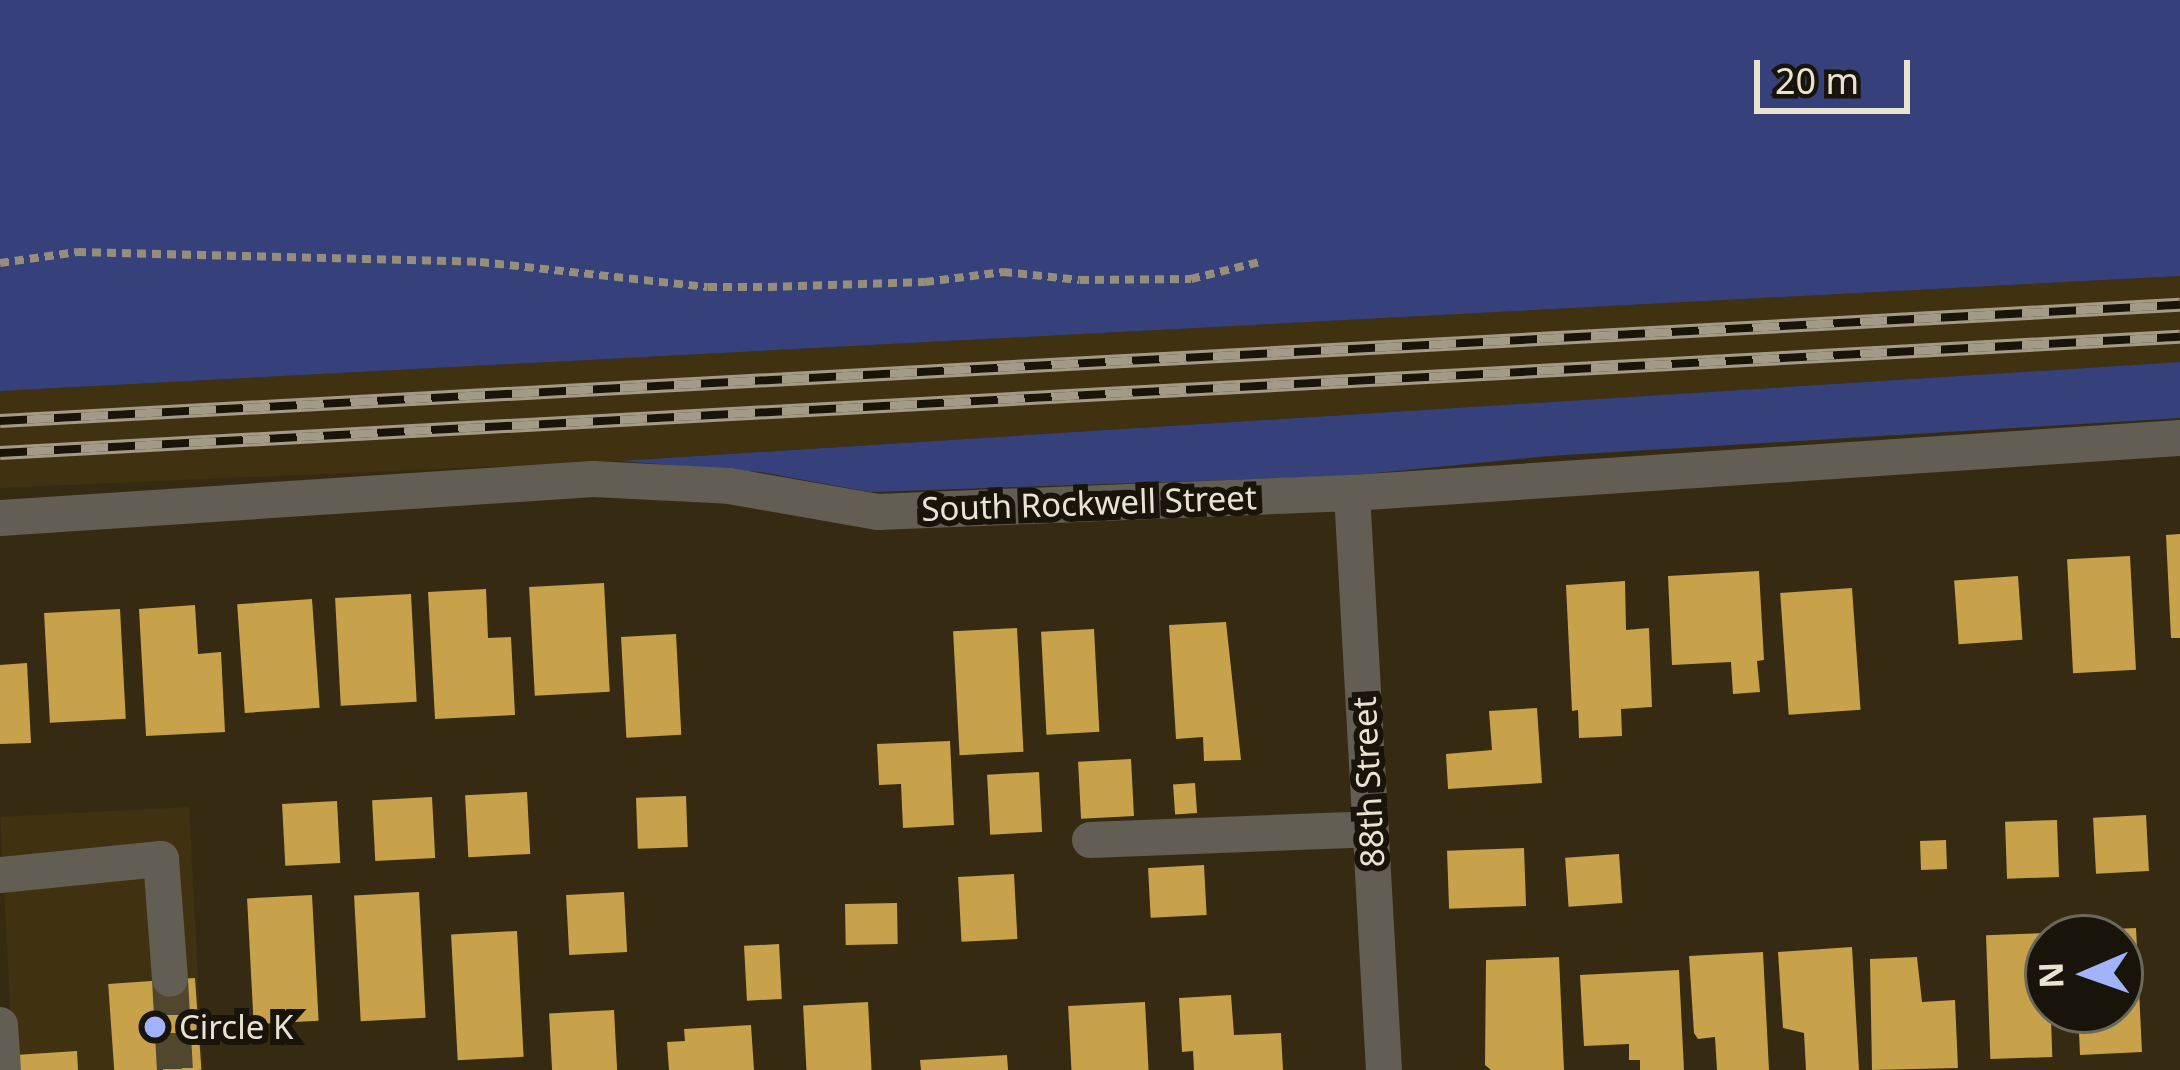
<!DOCTYPE html>
<style>
body{margin:0}
#map{position:relative;width:2180px;height:1070px;overflow:hidden;background:#362b12;font-family:"Noto Sans",sans-serif}
div>[style]{position:absolute}
.built>*{inset:0;background:#403210;transform-origin:0 0}
.green>*{inset:0;background:#36407b}
.building>*{inset:0;background:#c8a24a;transform-origin:0 0}
.minor-tunnel>*{height:36px;margin-top:-18px;transform-origin:0;background:repeating-linear-gradient(90deg,#51472f 0 36px,transparent 0 54px)}
.path>*{height:8px;margin-top:-4px;transform-origin:0;background:repeating-linear-gradient(90deg,#968e7a 0 9px,transparent 0 15px)}
.minor>*{height:36px;margin:-18px;padding:0 18px;transform-origin:18px;border-radius:18px;background:#635e53}
.rail>*{height:14px;margin-top:-7px;transform-origin:0;background:repeating-linear-gradient(90deg,#19140a 0 27px,#a39b88 0 54px);box-sizing:border-box;border-block:3px solid #a39b88}
.dots>*{width:33px;height:33px;translate:-50% -50%;box-sizing:border-box;border:6px solid #19140a;border-radius:50%}
span{translate:-50% -50%;white-space:nowrap;text-align:center;line-height:1.15;-webkit-text-stroke:12px #19140a;paint-order:stroke}
.street-label{font-size:33px;color:#e9e3d4}
.poi-label{font-size:33px;color:#e9e3d4}
.left{translate:0 -50%;text-align:left}
.north{position:absolute;left:2024px;top:914px;width:120px;height:120px;box-sizing:border-box;background:#19140a;border:3px solid #6c675b;border-radius:50%;rotate:268deg;font-size:33px;font-weight:700;line-height:48px;text-align:center;color:#e9e3d4}
.north::after{content:'';display:block;margin:auto;width:42px;height:54px;background:#a1b3fd;clip-path:polygon(50% 0,100% 100%,50% 72%,0 100%)}
.scale{position:absolute;left:1754px;top:60px;width:156px;height:54px;box-sizing:border-box;border:6px solid #e9e3d4;border-top:0;padding-left:15px;font-size:36px;line-height:42px;white-space:nowrap;color:#e9e3d4;-webkit-text-stroke:9px #19140a;paint-order:stroke}
</style>
<div id="map">
<div class="built">
<i style="clip-path:polygon(2180px 276px,2180px 362px,620px 461px,0 488px,0 391px)"></i>
<i style="left:189px;top:807px;width:263px;height:189px;rotate:87deg"></i>
</div>
<div class="green">
<i style="clip-path:polygon(0 0,2180px 0,2180px 276px,0 391px)"></i>
<i style="clip-path:polygon(2180px 362px,2180px 418px,1549px 456px,1345px 476px,870px 492px,760px 472px,620px 461px)"></i>
</div>
<div class="building">
<i style="clip-path:polygon(2180px 534px,2180px 638px,2171px 638px,2166px 535px)"></i>
<i style="left:2130px;top:556px;width:114px;height:63px;rotate:87deg"></i>
<i style="clip-path:polygon(1759px 571px,1764px 660px,1757px 661px,1760px 692px,1733px 694px,1731px 662px,1672px 665px,1668px 576px)"></i>
<i style="left:2018px;top:576px;width:64px;height:64px;rotate:86deg"></i>
<i style="clip-path:polygon(1625px 581px,1626px 630px,1649px 628px,1652px 707px,1621px 709px,1622px 736px,1579px 738px,1578px 710px,1572px 711px,1566px 585px)"></i>
<i style="left:604px;top:583px;width:109px;height:75px;rotate:87deg"></i>
<i style="left:1852px;top:588px;width:122px;height:72px;rotate:86deg"></i>
<i style="clip-path:polygon(486px 589px,488px 638px,511px 637px,515px 715px,435px 719px,428px 592px)"></i>
<i style="left:411px;top:594px;width:108px;height:76px;rotate:87deg"></i>
<i style="left:312px;top:599px;width:109px;height:75px;rotate:86deg"></i>
<i style="clip-path:polygon(195px 605px,198px 654px,221px 652px,225px 732px,146px 736px,139px 609px)"></i>
<i style="left:120px;top:609px;width:110px;height:76px;rotate:87deg"></i>
<i style="clip-path:polygon(1226px 622px,1241px 760px,1204px 761px,1203px 737px,1176px 739px,1169px 625px)"></i>
<i style="left:1017px;top:628px;width:124px;height:64px;rotate:87deg"></i>
<i style="left:1094px;top:629px;width:103px;height:53px;rotate:87deg"></i>
<i style="left:676px;top:634px;width:101px;height:55px;rotate:87deg"></i>
<i style="clip-path:polygon(27px 663px,31px 743px,0 744px,0 665px)"></i>
<i style="clip-path:polygon(1537px 708px,1542px 783px,1448px 789px,1446px 754px,1492px 750px,1489px 711px)"></i>
<i style="clip-path:polygon(950px 741px,954px 825px,903px 828px,901px 784px,879px 785px,877px 744px)"></i>
<i style="left:1131px;top:759px;width:57px;height:53px;rotate:87deg"></i>
<i style="left:1039px;top:772px;width:60px;height:52px;rotate:87deg"></i>
<i style="left:1195px;top:783px;width:30px;height:22px;rotate:86deg"></i>
<i style="left:527px;top:792px;width:62px;height:62px;rotate:87deg"></i>
<i style="left:686px;top:796px;width:51px;height:50px;rotate:88deg"></i>
<i style="left:432px;top:797px;width:61px;height:60px;rotate:87deg"></i>
<i style="left:337px;top:801px;width:62px;height:55px;rotate:87deg"></i>
<i style="left:2146px;top:815px;width:56px;height:53px;rotate:87deg"></i>
<i style="left:2057px;top:820px;width:57px;height:52px;rotate:88deg"></i>
<i style="left:1946px;top:840px;width:29px;height:26px;rotate:88deg"></i>
<i style="left:1524px;top:848px;width:58px;height:77px;rotate:88deg"></i>
<i style="left:1619px;top:854px;width:49px;height:54px;rotate:86deg"></i>
<i style="left:1204px;top:865px;width:50px;height:56px;rotate:87deg"></i>
<i style="left:1014px;top:874px;width:65px;height:56px;rotate:87deg"></i>
<i style="left:419px;top:892px;width:126px;height:65px;rotate:87deg"></i>
<i style="left:624px;top:892px;width:60px;height:58px;rotate:87deg"></i>
<i style="left:312px;top:895px;width:126px;height:65px;rotate:87deg"></i>
<i style="left:897px;top:903px;width:41px;height:52px;rotate:89deg"></i>
<i style="clip-path:polygon(2136px 928px,2142px 1052px,2080px 1055px,2078px 1010px,2120px 1010px,2120px 938px,2074px 938px,2074px 931px)"></i>
<i style="left:517px;top:931px;width:126px;height:66px;rotate:87deg"></i>
<i style="left:2048px;top:933px;width:124px;height:62px;rotate:88deg"></i>
<i style="left:779px;top:944px;width:55px;height:35px;rotate:87deg"></i>
<i style="clip-path:polygon(1852px 947px,1859px 1070px,1806px 1070px,1804px 1033px,1783px 1028px,1778px 952px)"></i>
<i style="clip-path:polygon(1763px 952px,1769px 1070px,1717px 1070px,1715px 1037px,1698px 1039px,1694px 1033px,1689px 956px)"></i>
<i style="clip-path:polygon(1559px 957px,1564px 1070px,1491px 1070px,1485px 1065px,1486px 960px)"></i>
<i style="clip-path:polygon(1917px 957px,1922px 1002px,1955px 1000px,1958px 1068px,1872px 1070px,1870px 959px)"></i>
<i style="clip-path:polygon(1679px 970px,1684px 1070px,1640px 1070px,1640px 1060px,1629px 1060px,1629px 1044px,1584px 1046px,1580px 975px)"></i>
<i style="left:195px;top:978px;width:92px;height:87px;rotate:86deg"></i>
<i style="clip-path:polygon(1231px 995px,1234px 1035px,1281px 1033px,1283px 1070px,1194px 1070px,1193px 1051px,1182px 1052px,1179px 998px)"></i>
<i style="left:868px;top:1002px;width:68px;height:65px;rotate:87deg"></i>
<i style="left:1145px;top:1002px;width:68px;height:77px;rotate:87deg"></i>
<i style="left:614px;top:1010px;width:60px;height:65px;rotate:87deg"></i>
<i style="clip-path:polygon(751px 1025px,754px 1070px,669px 1070px,667px 1042px,685px 1041px,684px 1029px)"></i>
<i style="clip-path:polygon(77px 1051px,78px 1070px,0 1070px,0 1056px)"></i>
<i style="clip-path:polygon(1007px 1055px,1008px 1070px,921px 1070px,920px 1060px)"></i>
</div>
<div class="minor-tunnel">
<i style="left:170px;top:979px;width:91px;rotate:86.9deg"></i>
</div>
<div class="path">
<i style="left:0;top:263px;width:78px;rotate:-8.1deg"></i>
<i style="left:77px;top:252px;width:403px;rotate:1.4deg"></i>
<i style="left:480px;top:262px;width:229px;rotate:6.3deg"></i>
<i style="left:708px;top:287px;width:60px"></i>
<i style="left:768px;top:287px;width:157px;rotate:-1.8deg"></i>
<i style="left:925px;top:282px;width:79px;rotate:-7.3deg"></i>
<i style="left:1003px;top:272px;width:77px;rotate:5.9deg"></i>
<i style="left:1080px;top:280px;width:111px;rotate:-0.5deg"></i>
<i style="left:1191px;top:279px;width:70px;rotate:-14deg"></i>
</div>
<div class="minor">
<i style="left:1352px;top:493px;width:578px;rotate:86.83deg"></i>
<i style="left:0;top:518px;width:594px;rotate:-3.76deg"></i>
<i style="left:593px;top:479px;width:136px;rotate:2.9deg"></i>
<i style="left:729px;top:486px;width:151px;rotate:9.9deg"></i>
<i style="left:878px;top:512px;width:474px;rotate:-2.3deg"></i>
<i style="left:1352px;top:493px;width:830px;rotate:-3.8deg"></i>
<i style="left:1090px;top:840px;width:281px;rotate:-2.2deg"></i>
<i style="left:0;top:875px;width:162px;rotate:-5.7deg"></i>
<i style="left:161px;top:859px;width:120px;rotate:85.7deg"></i>
<i style="left:0;top:1025px;width:45px;rotate:86.2deg"></i>
</div>
<div class="rail">
<i style="left:0;top:421px;width:2183px;rotate:-3.05deg"></i>
<i style="left:0;top:453px;width:2183px;rotate:-3.05deg"></i>
</div>
<div class="dots">
<i style="left:155px;top:1027px;background:#a1b3fd"></i>
</div>
<div class="street-label">
<span style="left:1089px;top:503px;rotate:-2deg">South Rockwell Street</span>
<span style="left:1368px;top:782px;rotate:-93deg">88th Street</span>
</div>
<div class="poi-label">
<span class="left" style="left:179px;top:1027px">Circle K</span>
</div>
<div class="north">N</div>
<div class="scale">20 m</div>
</div>
